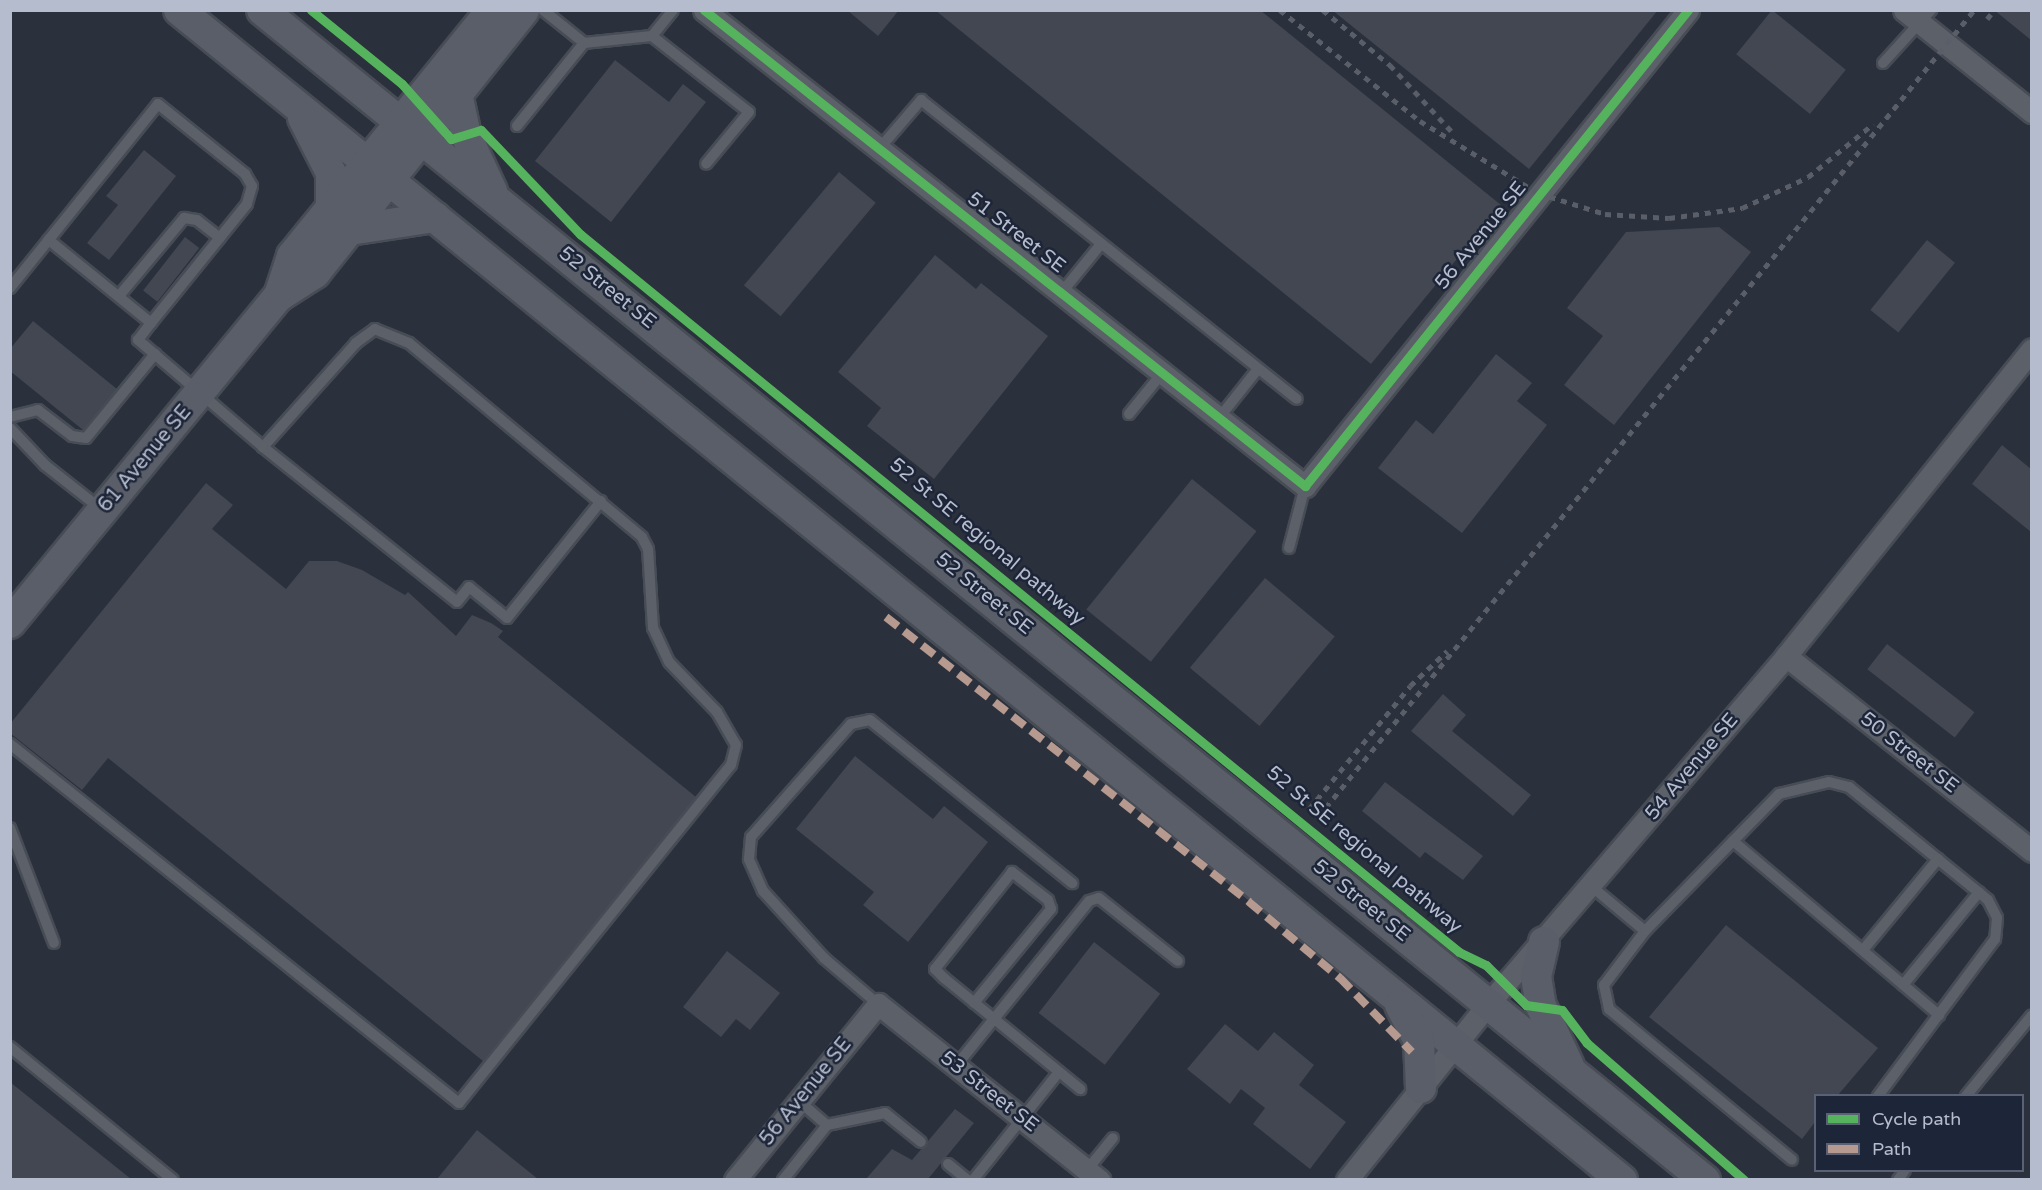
<!DOCTYPE html>
<style>
body{margin:0}
#map{position:relative;width:2042px;height:1190px;overflow:hidden;background:#2a303c;font-family:"Varela Round",sans-serif}
div>[style]{position:absolute}
.building>*{inset:0;background:#424752;transform-origin:0 0}
.roads{filter:drop-shadow(2px 0 #474c55) drop-shadow(-2px 0 #474c55) drop-shadow(0 2px #474c55) drop-shadow(0 -2px #474c55)}
.lane>*{height:10px;margin:-5px;padding:0 5px;transform-origin:5px;border-radius:5px;background:#5c6069}
.street>*{height:21px;margin:-10.5px;padding:0 10.5px;transform-origin:10.5px;border-radius:10.5px;background:#5c6069}
.secondary>*{height:30px;margin:-15px;padding:0 15px;transform-origin:15px;border-radius:15px;background:#5a5e68}
.rail>*{height:4.5px;margin-top:-2.25px;transform-origin:0;background:repeating-linear-gradient(90deg,#595e68 0 6px,transparent 0 12px)}
.quiet>*{height:8px;margin-top:-4px;transform-origin:0;background:repeating-linear-gradient(90deg,#b69a8f 0 15px,transparent 0 23px)}
.cycleway>*{height:9px;margin:-4.5px;padding:0 4.5px;transform-origin:4.5px;border-radius:4.5px;background:#56b35d}
span{translate:-50% -50%;white-space:nowrap;text-align:center;line-height:1.15;-webkit-text-stroke:5px #1d2538;paint-order:stroke}
.street-label{font-size:20px;color:#b5bccd}
.frame{position:absolute;inset:0;border:12px solid #b5bccd;pointer-events:none}
.legend{position:absolute;left:1814px;top:1094px;width:210px;height:78px;box-sizing:border-box;background:#1d2538;border:2px solid #5a6174;margin:0;padding:8px 10px;list-style:none;font-size:18px;color:#b5bccd}
.legend li{display:flex;align-items:center;gap:12px;height:30px}
.legend b{width:30px;border:2px solid #5a6174}
</style>
<div id="map">
<div class="building">
<i style="clip-path:polygon(847px 10px,899px 10px,878px 36px)"></i>
<i style="clip-path:polygon(935px 10px,1260px 10px,1501px 205px,1371px 364px)"></i>
<i style="clip-path:polygon(1332px 10px,1658px 10px,1529px 169px)"></i>
<i style="left:1772px;top:10px;width:95px;height:57px;rotate:39deg"></i>
<i style="clip-path:polygon(1994px 10px,2031px 10px,2031px 40px)"></i>
<i style="clip-path:polygon(615px 60px,669px 102px,683px 84px,706px 102px,611px 222px,535px 161px)"></i>
<i style="clip-path:polygon(144px 150px,176px 176px,109px 260px,87px 243px,118px 205px,106px 196px)"></i>
<i style="left:839px;top:172px;width:48px;height:148px;rotate:40deg"></i>
<i style="clip-path:polygon(1719px 227px,1751px 252px,1614px 425px,1564px 385px,1603px 336px,1567px 308px,1626px 232px)"></i>
<i style="left:185px;top:237px;width:18px;height:68px;rotate:38deg"></i>
<i style="left:1927px;top:240px;width:36px;height:90px;rotate:39deg"></i>
<i style="clip-path:polygon(935px 255px,976px 289px,981px 283px,1048px 336px,934px 479px,867px 426px,881px 408px,838px 372px)"></i>
<i style="clip-path:polygon(33px 321px,117px 389px,83px 430px,10px 371px,10px 349px)"></i>
<i style="clip-path:polygon(1496px 354px,1532px 383px,1517px 401px,1547px 425px,1462px 533px,1378px 468px,1416px 420px,1433px 434px)"></i>
<i style="clip-path:polygon(2002px 445px,2031px 469px,2031px 532px,1972px 484px)"></i>
<i style="left:1192px;top:479px;width:83px;height:168px;rotate:39deg"></i>
<i style="clip-path:polygon(206px 483px,233px 505px,212px 529px,286px 589px,309px 561px,337px 561px,362px 570px,405px 595px,408px 592px,456px 636px,472px 615px,491px 623px,503px 631px,498px 637px,696px 797px,483px 1061px,108px 758px,82px 790px,10px 733px,10px 724px)"></i>
<i style="left:1265px;top:578px;width:91px;height:117px;rotate:40deg"></i>
<i style="left:1887px;top:644px;width:111px;height:32px;rotate:38deg"></i>
<i style="clip-path:polygon(1443px 694px,1466px 715px,1452px 731px,1531px 795px,1513px 816px,1411px 731px)"></i>
<i style="clip-path:polygon(855px 756px,933px 819px,944px 806px,988px 842px,908px 942px,863px 905px,874px 892px,796px 829px)"></i>
<i style="clip-path:polygon(1385px 782px,1483px 856px,1463px 880px,1425px 852px,1420px 858px,1362px 811px)"></i>
<i style="clip-path:polygon(1726px 925px,1878px 1048px,1838px 1095px,1815px 1095px,1815px 1122px,1802px 1139px,1649px 1017px)"></i>
<i style="left:1094px;top:942px;width:84px;height:90px;rotate:38deg"></i>
<i style="clip-path:polygon(727px 951px,780px 993px,750px 1030px,736px 1019px,721px 1037px,683px 1007px)"></i>
<i style="clip-path:polygon(1225px 1024px,1258px 1051px,1274px 1032px,1314px 1065px,1299px 1085px,1346px 1122px,1310px 1169px,1253px 1124px,1265px 1108px,1241px 1089px,1230px 1104px,1187px 1069px)"></i>
<i style="clip-path:polygon(10px 1082px,131px 1179px,10px 1179px)"></i>
<i style="clip-path:polygon(955px 1109px,974px 1123px,928px 1179px,866px 1179px,892px 1149px,912px 1160px)"></i>
<i style="clip-path:polygon(477px 1130px,538px 1179px,437px 1179px)"></i>
</div>
<div class="roads">
<div class="lane">
<i style="left:543px;top:10px;width:53px;rotate:38.8deg"></i>
<i style="left:584px;top:43px;width:68px;rotate:-5.9deg"></i>
<i style="left:652px;top:36px;width:33px;rotate:-51deg"></i>
<i style="left:652px;top:36px;width:123px;rotate:38.1deg"></i>
<i style="left:749px;top:112px;width:67px;rotate:129.6deg"></i>
<i style="left:1883px;top:63px;width:72px;rotate:-47.8deg"></i>
<i style="left:517px;top:126px;width:107px;rotate:-51.1deg"></i>
<i style="left:879px;top:149px;width:65px;rotate:-49.4deg"></i>
<i style="left:921px;top:100px;width:480px;rotate:38.5deg"></i>
<i style="left:10px;top:288px;width:236px;rotate:-51.2deg"></i>
<i style="left:158px;top:104px;width:112px;rotate:38.8deg"></i>
<i style="left:245px;top:174px;width:14px;rotate:60deg"></i>
<i style="left:252px;top:186px;width:19px;rotate:106deg"></i>
<i style="left:247px;top:204px;width:153px;rotate:128.9deg"></i>
<i style="left:1062px;top:292px;width:62px;rotate:-50.9deg"></i>
<i style="left:119px;top:296px;width:102px;rotate:-50.2deg"></i>
<i style="left:184px;top:218px;width:13px;rotate:9deg"></i>
<i style="left:197px;top:220px;width:29px;rotate:38deg"></i>
<i style="left:1129px;top:414px;width:54px;rotate:-51deg"></i>
<i style="left:10px;top:417px;width:29px;rotate:-14deg"></i>
<i style="left:38px;top:410px;width:43px;rotate:37.4deg"></i>
<i style="left:72px;top:436px;width:14px;rotate:8deg"></i>
<i style="left:86px;top:438px;width:109px;rotate:-50.6deg"></i>
<i style="left:1219px;top:418px;width:63px;rotate:-51.5deg"></i>
<i style="left:10px;top:428px;width:51px;rotate:46.6deg"></i>
<i style="left:45px;top:465px;width:71px;rotate:38.2deg"></i>
<i style="left:263px;top:447px;width:248px;rotate:38.6deg"></i>
<i style="left:457px;top:602px;width:19px;rotate:-51deg"></i>
<i style="left:469px;top:587px;width:49px;rotate:39.2deg"></i>
<i style="left:507px;top:618px;width:150px;rotate:-51.2deg"></i>
<i style="left:1289px;top:548px;width:64px;rotate:-75.5deg"></i>
<i style="left:10px;top:744px;width:575px;rotate:38.64deg"></i>
<i style="left:459px;top:1103px;width:434px;rotate:-51.2deg"></i>
<i style="left:731px;top:765px;width:21px;rotate:-76deg"></i>
<i style="left:736px;top:745px;width:38px;rotate:-120deg"></i>
<i style="left:717px;top:712px;width:69px;rotate:-133.8deg"></i>
<i style="left:669px;top:662px;width:38px;rotate:-115deg"></i>
<i style="left:653px;top:628px;width:79px;rotate:-93.6deg"></i>
<i style="left:648px;top:549px;width:13px;rotate:-117deg"></i>
<i style="left:642px;top:537px;width:303px;rotate:-140.2deg"></i>
<i style="left:409px;top:343px;width:37px;rotate:-158deg"></i>
<i style="left:375px;top:329px;width:24px;rotate:144deg"></i>
<i style="left:356px;top:343px;width:140px;rotate:131.8deg"></i>
<i style="left:263px;top:447px;width:165px;rotate:-139.4deg"></i>
<i style="left:138px;top:340px;width:21px;rotate:-53deg"></i>
<i style="left:151px;top:323px;width:132px;rotate:-140.9deg"></i>
<i style="left:10px;top:828px;width:123px;rotate:69.1deg"></i>
<i style="left:1733px;top:841px;width:270px;rotate:40.2deg"></i>
<i style="left:1591px;top:886px;width:70px;rotate:39.8deg"></i>
<i style="left:1645px;top:931px;width:68px;rotate:127.2deg"></i>
<i style="left:1604px;top:985px;width:25px;rotate:78deg"></i>
<i style="left:1609px;top:1009px;width:237px;rotate:39.5deg"></i>
<i style="left:1645px;top:931px;width:192px;rotate:-45.6deg"></i>
<i style="left:1779px;top:794px;width:51px;rotate:-13.5deg"></i>
<i style="left:1829px;top:782px;width:21px;rotate:14deg"></i>
<i style="left:1849px;top:787px;width:179px;rotate:39.1deg"></i>
<i style="left:1988px;top:900px;width:20px;rotate:63deg"></i>
<i style="left:1997px;top:918px;width:21px;rotate:95deg"></i>
<i style="left:1995px;top:939px;width:196px;rotate:126.7deg"></i>
<i style="left:1863px;top:950px;width:118px;rotate:-50.5deg"></i>
<i style="left:1903px;top:985px;width:120px;rotate:-50.7deg"></i>
<i style="left:974px;top:1003px;width:122px;rotate:-50.7deg"></i>
<i style="left:1051px;top:909px;width:9px;rotate:-108deg"></i>
<i style="left:1048px;top:900px;width:46px;rotate:-142.1deg"></i>
<i style="left:1012px;top:872px;width:124px;rotate:128.4deg"></i>
<i style="left:935px;top:969px;width:13px;rotate:45deg"></i>
<i style="left:944px;top:978px;width:176px;rotate:39.2deg"></i>
<i style="left:878px;top:1004px;width:71px;rotate:-139.6deg"></i>
<i style="left:824px;top:958px;width:91px;rotate:-132.3deg"></i>
<i style="left:763px;top:891px;width:35px;rotate:-114deg"></i>
<i style="left:749px;top:859px;width:22px;rotate:-85deg"></i>
<i style="left:751px;top:837px;width:151px;rotate:-48.5deg"></i>
<i style="left:851px;top:724px;width:19px;rotate:-12deg"></i>
<i style="left:870px;top:720px;width:260px;rotate:38.9deg"></i>
<i style="left:10px;top:1047px;width:210px;rotate:39.2deg"></i>
<i style="left:956px;top:1066px;width:212px;rotate:-51.1deg"></i>
<i style="left:1089px;top:901px;width:10px;rotate:-17deg"></i>
<i style="left:1099px;top:898px;width:101px;rotate:38.6deg"></i>
<i style="left:1966px;top:1096px;width:104px;rotate:-50.8deg"></i>
<i style="left:799px;top:1101px;width:37px;rotate:41deg"></i>
<i style="left:948px;top:1164px;width:26px;rotate:39deg"></i>
<i style="left:1087px;top:1170px;width:41px;rotate:-50.9deg"></i>
<i style="left:783px;top:1180px;width:70px;rotate:-51.3deg"></i>
<i style="left:827px;top:1125px;width:59px;rotate:-11.7deg"></i>
<i style="left:885px;top:1113px;width:46px;rotate:38.9deg"></i>
<i style="left:973px;top:1180px;width:138px;rotate:-51.5deg"></i>
<i style="left:1898px;top:1180px;width:12px;rotate:-55deg"></i>
</div>
<div class="street">
<i style="left:704px;top:10px;width:767px;rotate:38.38deg"></i>
<i style="left:1305px;top:486px;width:611px;rotate:-51.18deg"></i>
<i style="left:1904px;top:10px;width:164px;rotate:38.6deg"></i>
<i style="left:1786px;top:656px;width:314px;rotate:38.4deg"></i>
<i style="left:735px;top:1180px;width:227px;rotate:-50.9deg"></i>
<i style="left:878px;top:1004px;width:283px;rotate:38.5deg"></i>
<i style="left:1347px;top:1180px;width:226px;rotate:-51.3deg"></i>
<i style="left:1488px;top:1004px;width:458px;rotate:-49.4deg"></i>
<i style="left:1786px;top:656px;width:393px;rotate:-51.3deg"></i>
</div>
<div class="secondary">
<i style="left:179px;top:10px;width:1858px;rotate:39.04deg"></i>
<i style="left:262px;top:10px;width:1858px;rotate:39.04deg"></i>
<i style="left:458px;top:98px;width:38px;rotate:78deg"></i>
<i style="left:466px;top:135px;width:62px;rotate:65.1deg"></i>
<i style="left:303px;top:118px;width:62px;rotate:63deg"></i>
<i style="left:331px;top:173px;width:36px;rotate:90deg"></i>
<i style="left:349px;top:230px;width:87px;rotate:-8.6deg"></i>
<i style="left:279px;top:296px;width:42px;rotate:-72deg"></i>
<i style="left:292px;top:256px;width:317px;rotate:-50.9deg"></i>
<i style="left:10px;top:623px;width:423px;rotate:-50.6deg"></i>
<i style="left:279px;top:296px;width:43px;rotate:-32.6deg"></i>
<i style="left:315px;top:273px;width:336px;rotate:-51.5deg"></i>
<i style="left:1544px;top:942px;width:35px;rotate:103deg"></i>
<i style="left:1536px;top:976px;width:30px;rotate:81deg"></i>
<i style="left:1541px;top:1006px;width:66px;rotate:65deg"></i>
<i style="left:1400px;top:1005px;width:41px;rotate:62.2deg"></i>
<i style="left:1419px;top:1041px;width:47px;rotate:87.6deg"></i>
</div>
</div>
<div class="rail">
<i style="left:1280px;top:10px;width:179px;rotate:38.4deg"></i>
<i style="left:1420px;top:121px;width:138px;rotate:31.4deg"></i>
<i style="left:1538px;top:193px;width:70px;rotate:17.4deg"></i>
<i style="left:1605px;top:214px;width:64px;rotate:3.6deg"></i>
<i style="left:1669px;top:218px;width:74px;rotate:-7.8deg"></i>
<i style="left:1742px;top:208px;width:73px;rotate:-25.2deg"></i>
<i style="left:1808px;top:177px;width:84px;rotate:-39.2deg"></i>
<i style="left:1323px;top:10px;width:87px;rotate:39.4deg"></i>
<i style="left:1390px;top:65px;width:96px;rotate:47.1deg"></i>
<i style="left:1987px;top:19px;width:11px;rotate:-52deg"></i>
<i style="left:1309px;top:809px;width:159px;rotate:-50.6deg"></i>
<i style="left:1410px;top:686px;width:51px;rotate:-43.4deg"></i>
<i style="left:1318px;top:817px;width:1040px;rotate:-50.89deg"></i>
</div>
<div class="quiet">
<i style="left:886px;top:617px;width:462px;rotate:38.1deg"></i>
<i style="left:1249px;top:902px;width:119px;rotate:39.9deg"></i>
<i style="left:1340px;top:978px;width:103px;rotate:45.8deg"></i>
</div>
<div class="cycleway">
<i style="left:311px;top:10px;width:117px;rotate:39.1deg"></i>
<i style="left:402px;top:84px;width:74px;rotate:48.3deg"></i>
<i style="left:451px;top:139px;width:31px;rotate:-17deg"></i>
<i style="left:481px;top:130px;width:144px;rotate:46.4deg"></i>
<i style="left:580px;top:234px;width:1072px;rotate:39.24deg"></i>
<i style="left:1410px;top:912px;width:63px;rotate:39.2deg"></i>
<i style="left:1459px;top:952px;width:30px;rotate:26deg"></i>
<i style="left:1486px;top:965px;width:57px;rotate:45deg"></i>
<i style="left:1526px;top:1005px;width:36px;rotate:8deg"></i>
<i style="left:1562px;top:1010px;width:41px;rotate:52.9deg"></i>
<i style="left:1587px;top:1043px;width:208px;rotate:41.1deg"></i>
<i style="left:704px;top:10px;width:767px;rotate:38.38deg"></i>
<i style="left:1305px;top:486px;width:611px;rotate:-51.18deg"></i>
</div>
<div class="street-label">
<span style="left:1016px;top:233px;rotate:38deg">51 Street SE</span>
<span style="left:1481px;top:236px;rotate:-51deg">56 Avenue SE</span>
<span style="left:607px;top:288px;rotate:39deg">52 Street SE</span>
<span style="left:145px;top:459px;rotate:-50deg">61 Avenue SE</span>
<span style="left:987px;top:542px;rotate:40deg">52 St SE regional pathway</span>
<span style="left:984px;top:594px;rotate:39deg">52 Street SE</span>
<span style="left:1909px;top:753px;rotate:38deg">50 Street SE</span>
<span style="left:1692px;top:767px;rotate:-50deg">54 Avenue SE</span>
<span style="left:1364px;top:850px;rotate:40deg">52 St SE regional pathway</span>
<span style="left:1361px;top:901px;rotate:39deg">52 Street SE</span>
<span style="left:806px;top:1092px;rotate:-51deg">56 Avenue SE</span>
<span style="left:989px;top:1092px;rotate:38deg">53 Street SE</span>
</div>
<div class="frame"></div>
<ul class="legend">
<li><b style="height:8px;background:#56b35d"></b>Cycle path</li>
<li><b style="height:8px;background:#b69a8f"></b>Path</li>
</ul>
</div>
